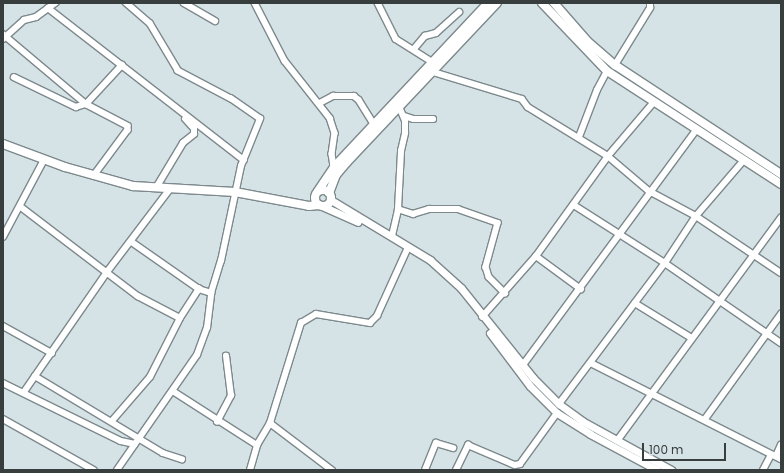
<!DOCTYPE html>
<style>
body{margin:0}
#map{position:relative;width:784px;height:473px;overflow:hidden;background:#d6e3e6;font-family:Poppins,sans-serif}
div>[style]{position:absolute}
.roads{filter:drop-shadow(1px 0 #7d898c) drop-shadow(-1px 0 #7d898c) drop-shadow(0 1px #7d898c) drop-shadow(0 -1px #7d898c)}
.minor>*{height:5.5px;margin:-2.75px;padding:0 2.75px;transform-origin:2.75px;border-radius:2.75px;background:#fff}
.tertiary>*{height:7px;margin:-3.5px;padding:0 3.5px;transform-origin:3.5px;border-radius:3.5px;background:#fff}
.secondary>*{height:8px;margin:-4px;padding:0 4px;transform-origin:4px;border-radius:4px;background:#fff}
.secondary>.ring{margin:-4px;padding:0;box-sizing:content-box;background:none;border:8px solid #fff;border-radius:50%}
span{translate:-50% -50%;white-space:nowrap;text-align:center;line-height:1.15;-webkit-text-stroke:4px #d6e3e6;paint-order:stroke}
.frame{position:absolute;inset:0;border:4px solid #383d3e;pointer-events:none}
.scale{position:absolute;left:642px;top:443px;width:84px;height:18px;box-sizing:border-box;border:2px solid #383d3e;border-top:0;padding-left:5px;font-size:12px;line-height:14px;white-space:nowrap;color:#383d3e;-webkit-text-stroke:3px #d6e3e6;paint-order:stroke}
</style>
<div id="map">
<div class="roads">
<div class="minor">
<i style="left:184px;top:3px;width:36px;rotate:30deg"></i>
<i style="left:255px;top:3px;width:65px;rotate:62.7deg"></i>
<i style="left:285px;top:61px;width:73px;rotate:51.7deg"></i>
<i style="left:330px;top:118px;width:16px;rotate:72deg"></i>
<i style="left:335px;top:133px;width:21px;rotate:98deg"></i>
<i style="left:332px;top:154px;width:13px;rotate:81deg"></i>
<i style="left:378px;top:3px;width:40px;rotate:63.4deg"></i>
<i style="left:396px;top:39px;width:45px;rotate:32.3deg"></i>
<i style="left:48px;top:8px;width:248px;rotate:37.8deg"></i>
<i style="left:3px;top:34px;width:109px;rotate:40.1deg"></i>
<i style="left:86px;top:104px;width:47px;rotate:27.6deg"></i>
<i style="left:128px;top:126px;width:4px;rotate:90deg"></i>
<i style="left:128px;top:130px;width:57px;rotate:126.5deg"></i>
<i style="left:3px;top:39px;width:28px;rotate:-42deg"></i>
<i style="left:24px;top:20px;width:12px;rotate:-14deg"></i>
<i style="left:36px;top:17px;width:24px;rotate:-36deg"></i>
<i style="left:414px;top:49px;width:17px;rotate:-50deg"></i>
<i style="left:425px;top:36px;width:11px;rotate:-15deg"></i>
<i style="left:436px;top:33px;width:31px;rotate:-42deg"></i>
<i style="left:615px;top:65px;width:67px;rotate:-58.4deg"></i>
<i style="left:650px;top:8px;width:5px;rotate:-90deg"></i>
<i style="left:433px;top:72px;width:93px;rotate:16.9deg"></i>
<i style="left:522px;top:99px;width:10px;rotate:53deg"></i>
<i style="left:528px;top:107px;width:94px;rotate:31.5deg"></i>
<i style="left:608px;top:156px;width:54px;rotate:40.5deg"></i>
<i style="left:649px;top:191px;width:53px;rotate:28deg"></i>
<i style="left:696px;top:216px;width:102px;rotate:33.8deg"></i>
<i style="left:14px;top:77px;width:69px;rotate:25.8deg"></i>
<i style="left:76px;top:107px;width:10px;rotate:-17deg"></i>
<i style="left:320px;top:103px;width:15px;rotate:-28deg"></i>
<i style="left:333px;top:96px;width:21px"></i>
<i style="left:354px;top:96px;width:6px;rotate:39deg"></i>
<i style="left:359px;top:100px;width:28px;rotate:58deg"></i>
<i style="left:86px;top:104px;width:53px;rotate:-47.3deg"></i>
<i style="left:404px;top:116px;width:10px;rotate:17deg"></i>
<i style="left:414px;top:119px;width:19px"></i>
<i style="left:579px;top:137px;width:50px;rotate:-69deg"></i>
<i style="left:597px;top:90px;width:21px;rotate:-62deg"></i>
<i style="left:156px;top:188px;width:52px;rotate:-59deg"></i>
<i style="left:183px;top:143px;width:14px;rotate:-39deg"></i>
<i style="left:194px;top:134px;width:5px;rotate:-90deg"></i>
<i style="left:194px;top:129px;width:13px;rotate:-132deg"></i>
<i style="left:574px;top:205px;width:108px;rotate:32.5deg"></i>
<i style="left:665px;top:263px;width:141px;rotate:34.6deg"></i>
<i style="left:21px;top:207px;width:147px;rotate:37.3deg"></i>
<i style="left:138px;top:296px;width:47px;rotate:27.6deg"></i>
<i style="left:398px;top:209px;width:16px;rotate:18deg"></i>
<i style="left:413px;top:214px;width:17px;rotate:-17deg"></i>
<i style="left:429px;top:209px;width:29px"></i>
<i style="left:458px;top:209px;width:42px;rotate:19.3deg"></i>
<i style="left:498px;top:223px;width:46px;rotate:105.3deg"></i>
<i style="left:486px;top:267px;width:10px;rotate:73deg"></i>
<i style="left:489px;top:277px;width:23px;rotate:45deg"></i>
<i style="left:392px;top:236px;width:28px;rotate:-77deg"></i>
<i style="left:398px;top:209px;width:58px;rotate:-87deg"></i>
<i style="left:401px;top:151px;width:18px;rotate:-77deg"></i>
<i style="left:405px;top:133px;width:12px;rotate:-90deg"></i>
<i style="left:405px;top:121px;width:15px;rotate:-113deg"></i>
<i style="left:3px;top:237px;width:87px;rotate:-62deg"></i>
<i style="left:132px;top:242px;width:82px;rotate:35deg"></i>
<i style="left:199px;top:289px;width:13px;rotate:18deg"></i>
<i style="left:536px;top:256px;width:56px;rotate:36.3deg"></i>
<i style="left:635px;top:303px;width:67px;rotate:31.6deg"></i>
<i style="left:482px;top:317px;width:81px;rotate:-48.5deg"></i>
<i style="left:536px;top:256px;width:123px;rotate:-54.2deg"></i>
<i style="left:608px;top:156px;width:71px;rotate:-49.6deg"></i>
<i style="left:3px;top:326px;width:56px;rotate:28.9deg"></i>
<i style="left:591px;top:363px;width:213px;rotate:26.8deg"></i>
<i style="left:523px;top:365px;width:292px;rotate:-53.6deg"></i>
<i style="left:35px;top:376px;width:149px;rotate:31deg"></i>
<i style="left:163px;top:453px;width:20px;rotate:18deg"></i>
<i style="left:3px;top:383px;width:131px;rotate:26.2deg"></i>
<i style="left:121px;top:441px;width:14px;rotate:12deg"></i>
<i style="left:173px;top:391px;width:100px;rotate:32.7deg"></i>
<i style="left:24px;top:392px;width:146px;rotate:-55.3deg"></i>
<i style="left:107px;top:272px;width:104px;rotate:-52.8deg"></i>
<i style="left:559px;top:404px;width:176px;rotate:-53.1deg"></i>
<i style="left:665px;top:263px;width:56px;rotate:-56.6deg"></i>
<i style="left:696px;top:216px;width:74px;rotate:-49.4deg"></i>
<i style="left:3px;top:419px;width:104px;rotate:29.3deg"></i>
<i style="left:705px;top:419px;width:130px;rotate:-54.1deg"></i>
<i style="left:112px;top:421px;width:58px;rotate:-49.2deg"></i>
<i style="left:150px;top:377px;width:66px;rotate:-63deg"></i>
<i style="left:180px;top:318px;width:35px;rotate:-57deg"></i>
<i style="left:217px;top:422px;width:30px;rotate:-62deg"></i>
<i style="left:231px;top:396px;width:40px;rotate:-97.1deg"></i>
<i style="left:270px;top:423px;width:78px;rotate:37.2deg"></i>
<i style="left:617px;top:441px;width:277px;rotate:-53.7deg"></i>
<i style="left:776px;top:456px;width:12px;rotate:-66deg"></i>
<i style="left:117px;top:470px;width:140px;rotate:-55.2deg"></i>
<i style="left:197px;top:355px;width:29px;rotate:-70deg"></i>
<i style="left:207px;top:328px;width:35px;rotate:-83deg"></i>
<i style="left:211px;top:293px;width:34px;rotate:-73deg"></i>
<i style="left:221px;top:261px;width:97px;rotate:-78.1deg"></i>
<i style="left:241px;top:166px;width:51px;rotate:-68deg"></i>
<i style="left:260px;top:119px;width:35px;rotate:-145deg"></i>
<i style="left:231px;top:99px;width:60px;rotate:-152.2deg"></i>
<i style="left:178px;top:71px;width:55px;rotate:-120.8deg"></i>
<i style="left:150px;top:24px;width:32px;rotate:-139deg"></i>
<i style="left:250px;top:470px;width:26px;rotate:-74deg"></i>
<i style="left:257px;top:445px;width:26px;rotate:-59deg"></i>
<i style="left:270px;top:423px;width:105px;rotate:-72.8deg"></i>
<i style="left:301px;top:323px;width:17px;rotate:-31deg"></i>
<i style="left:316px;top:314px;width:55px;rotate:9.5deg"></i>
<i style="left:370px;top:323px;width:10px;rotate:-45deg"></i>
<i style="left:377px;top:316px;width:72px;rotate:-65.6deg"></i>
<i style="left:425px;top:470px;width:29px;rotate:-68deg"></i>
<i style="left:436px;top:443px;width:18px;rotate:16deg"></i>
<i style="left:456px;top:470px;width:28px;rotate:-64deg"></i>
<i style="left:468px;top:445px;width:51px;rotate:23.1deg"></i>
<i style="left:515px;top:465px;width:5px;rotate:-11deg"></i>
<i style="left:520px;top:464px;width:63px;rotate:-54deg"></i>
<i style="left:763px;top:470px;width:17px;rotate:-62deg"></i>
</div>
<div class="tertiary">
<i style="left:331px;top:200px;width:116px;rotate:31.2deg"></i>
<i style="left:430px;top:260px;width:42px;rotate:42.1deg"></i>
<i style="left:461px;top:288px;width:115px;rotate:51.3deg"></i>
<i style="left:533px;top:378px;width:37px;rotate:45deg"></i>
<i style="left:559px;top:404px;width:29px;rotate:36deg"></i>
<i style="left:582px;top:421px;width:102px;rotate:28.8deg"></i>
<i style="left:322px;top:206px;width:39px;rotate:24deg"></i>
<i style="left:490px;top:333px;width:66px;rotate:53deg"></i>
<i style="left:530px;top:386px;width:38px;rotate:45deg"></i>
<i style="left:557px;top:413px;width:39px;rotate:32deg"></i>
<i style="left:590px;top:434px;width:76px;rotate:28.2deg"></i>
</div>
<div class="secondary">
<i style="left:542px;top:3px;width:94px;rotate:46.3deg"></i>
<i style="left:607px;top:71px;width:207px;rotate:33deg"></i>
<i style="left:554px;top:3px;width:50px;rotate:49deg"></i>
<i style="left:587px;top:41px;width:37px;rotate:41deg"></i>
<i style="left:615px;top:65px;width:199px;rotate:33.3deg"></i>
<i style="left:3px;top:144px;width:66px;rotate:20.4deg"></i>
<i style="left:65px;top:167px;width:71px;rotate:15.6deg"></i>
<i style="left:133px;top:186px;width:102px;rotate:3.4deg"></i>
<i style="left:235px;top:192px;width:75px;rotate:10.7deg"></i>
<i style="left:309px;top:206px;width:10px;rotate:-6deg"></i>
<i class="ring" style="left:315px;top:190px;width:8px;height:8px"></i>
<i style="left:318px;top:191px;width:29px;rotate:-56deg"></i>
<i style="left:334px;top:167px;width:225px;rotate:-46.8deg"></i>
<i style="left:329px;top:193px;width:19px;rotate:-69deg"></i>
<i style="left:336px;top:175px;width:16px;rotate:-50deg"></i>
<i style="left:346px;top:163px;width:220px;rotate:-46.7deg"></i>
</div>
</div>
<div class="frame"></div>
<div class="scale">100 m</div>
</div>
